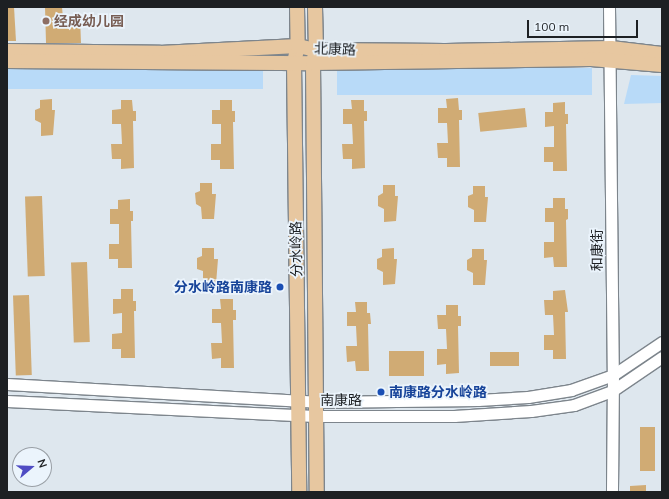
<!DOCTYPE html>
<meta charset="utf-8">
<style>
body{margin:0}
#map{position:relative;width:669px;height:499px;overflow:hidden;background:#dee7ee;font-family:Mulish,"Noto Sans SC",sans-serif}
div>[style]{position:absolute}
.green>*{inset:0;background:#b8daf8;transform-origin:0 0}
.building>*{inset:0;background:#d0ab74;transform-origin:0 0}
.roads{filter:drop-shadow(1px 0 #7d858c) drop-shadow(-1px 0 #7d858c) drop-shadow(0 1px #7d858c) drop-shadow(0 -1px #7d858c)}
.minor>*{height:11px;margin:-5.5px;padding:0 5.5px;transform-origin:5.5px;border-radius:5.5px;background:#fff}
.major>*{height:14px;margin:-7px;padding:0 7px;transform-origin:7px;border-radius:7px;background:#e7c7a0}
.dots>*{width:11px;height:11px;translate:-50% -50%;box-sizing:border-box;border:2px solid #ebf4fc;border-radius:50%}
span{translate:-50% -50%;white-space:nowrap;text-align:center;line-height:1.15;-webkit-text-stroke:3.5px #ebf4fc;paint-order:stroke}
.education-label{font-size:14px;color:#785e54;font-weight:700}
.left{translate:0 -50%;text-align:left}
.street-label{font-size:14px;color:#1d2023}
.transit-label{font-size:14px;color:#164399;font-weight:700}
.right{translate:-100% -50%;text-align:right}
.frame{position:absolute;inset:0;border:8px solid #1d2023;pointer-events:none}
.north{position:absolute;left:12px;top:447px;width:40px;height:40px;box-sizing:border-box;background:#ebf4fc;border:1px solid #999fa5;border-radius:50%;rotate:71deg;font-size:11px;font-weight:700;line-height:16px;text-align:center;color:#1d2023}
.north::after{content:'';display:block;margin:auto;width:14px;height:18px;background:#4f4cc3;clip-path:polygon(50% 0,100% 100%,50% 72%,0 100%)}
.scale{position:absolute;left:527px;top:20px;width:111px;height:18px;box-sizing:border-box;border:2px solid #1d2023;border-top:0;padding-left:5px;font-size:12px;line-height:14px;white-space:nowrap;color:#1d2023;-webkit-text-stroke:3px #ebf4fc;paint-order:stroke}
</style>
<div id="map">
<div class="green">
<i style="left:7px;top:68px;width:256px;height:21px"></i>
<i style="left:337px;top:68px;width:255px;height:27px"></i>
<i style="clip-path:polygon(631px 75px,662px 76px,662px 103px,624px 104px)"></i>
</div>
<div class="building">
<i style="clip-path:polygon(7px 7px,14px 7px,16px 41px,7px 41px)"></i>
<i style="clip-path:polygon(45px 7px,62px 7px,63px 18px,80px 17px,81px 43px,46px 43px)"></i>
<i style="clip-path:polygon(458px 98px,459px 110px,462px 110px,462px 120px,459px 120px,460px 167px,447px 167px,447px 158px,438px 158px,437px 143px,448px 143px,447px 123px,438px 123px,438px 108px,447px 108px,446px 99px)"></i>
<i style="clip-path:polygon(52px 99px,52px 110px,55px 110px,53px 135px,41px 136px,41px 123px,35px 120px,35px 110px,40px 108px,40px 100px)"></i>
<i style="clip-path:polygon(121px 100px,132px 100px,133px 111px,136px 111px,136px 121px,133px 121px,134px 168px,121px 169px,121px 159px,112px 159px,111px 144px,122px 144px,121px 124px,112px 124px,112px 110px,121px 109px)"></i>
<i style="clip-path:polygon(220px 100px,232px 100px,232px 111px,235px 111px,235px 122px,233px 122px,234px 169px,220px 169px,220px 160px,211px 160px,211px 144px,221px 144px,221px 124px,212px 124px,212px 110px,220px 110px)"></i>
<i style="clip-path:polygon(351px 100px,364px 100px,364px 111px,367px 111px,367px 121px,364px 121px,365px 168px,352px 169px,352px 159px,343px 159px,342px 144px,353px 144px,352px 124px,343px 124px,343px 109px,352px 109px)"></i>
<i style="clip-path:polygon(565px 102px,565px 114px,568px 114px,568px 124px,566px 124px,567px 171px,553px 171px,553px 162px,544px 162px,544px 147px,554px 147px,554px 126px,545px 127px,545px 112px,553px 112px,553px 103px)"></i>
<i style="left:525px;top:108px;width:19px;height:47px;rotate:84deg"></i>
<i style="clip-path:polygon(200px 183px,212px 183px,212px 194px,216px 194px,214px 219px,202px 219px,201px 207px,196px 204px,195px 193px,200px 191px)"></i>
<i style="clip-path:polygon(383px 185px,395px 185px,395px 196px,398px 196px,396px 221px,384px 222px,384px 209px,378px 206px,378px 196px,383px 193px)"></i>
<i style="clip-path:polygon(473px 186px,485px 186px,485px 197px,488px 197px,486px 222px,474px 222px,474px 210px,468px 207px,468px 196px,473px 194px)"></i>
<i style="left:42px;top:196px;width:80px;height:17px;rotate:88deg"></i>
<i style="clip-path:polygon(553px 198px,565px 198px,565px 209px,568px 209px,568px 219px,566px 220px,567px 267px,554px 267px,553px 257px,544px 258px,544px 242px,554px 242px,554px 222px,545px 222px,545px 208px,553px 208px)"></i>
<i style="clip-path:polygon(130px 199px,130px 211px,133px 211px,133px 221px,131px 221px,132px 268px,118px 268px,118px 259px,109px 259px,109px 244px,119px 244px,119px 224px,110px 224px,110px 209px,118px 209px,118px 200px)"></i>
<i style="clip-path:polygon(202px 248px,214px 248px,214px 259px,218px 259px,216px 284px,203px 284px,203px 271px,197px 269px,197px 258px,202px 256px)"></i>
<i style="clip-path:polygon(394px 248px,394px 259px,397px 259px,395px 284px,383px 285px,383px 272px,377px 269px,377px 259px,382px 257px,382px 249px)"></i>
<i style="clip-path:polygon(472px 249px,484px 249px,484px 260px,487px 260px,485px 285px,473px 285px,473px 273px,467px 270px,467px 260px,472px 257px)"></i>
<i style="left:87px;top:262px;width:80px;height:16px;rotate:88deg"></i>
<i style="clip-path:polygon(121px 289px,133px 289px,133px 301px,136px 301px,136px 311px,134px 311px,135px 358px,121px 358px,121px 349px,112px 349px,112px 334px,122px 333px,122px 313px,113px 314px,113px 299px,121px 299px)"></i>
<i style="clip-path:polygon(565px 290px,568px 312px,565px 312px,566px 359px,553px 359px,553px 350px,544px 350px,544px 335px,554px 335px,553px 315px,545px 315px,544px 300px,553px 300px,553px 291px)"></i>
<i style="left:29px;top:295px;width:80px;height:16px;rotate:88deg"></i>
<i style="clip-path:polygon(220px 299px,233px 299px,233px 310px,236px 310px,236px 320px,233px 320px,234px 368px,221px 368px,221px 358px,212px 359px,211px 343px,222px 343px,221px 323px,212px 323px,212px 309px,221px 309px)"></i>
<i style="clip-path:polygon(355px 302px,367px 302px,367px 313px,370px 313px,371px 324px,368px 324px,369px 371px,356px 371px,355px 361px,347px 362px,346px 346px,357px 346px,356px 326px,347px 326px,347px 312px,356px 312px)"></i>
<i style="clip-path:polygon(446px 305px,458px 305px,458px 316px,461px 316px,461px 326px,458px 326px,459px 373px,446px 374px,446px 364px,437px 365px,437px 349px,447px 349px,446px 329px,438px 329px,437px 315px,446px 315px)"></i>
<i style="left:424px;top:351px;width:25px;height:35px;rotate:90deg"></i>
<i style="left:519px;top:352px;width:14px;height:29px;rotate:90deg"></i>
<i style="left:640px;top:427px;width:15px;height:44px"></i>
<i style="clip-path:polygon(646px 485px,646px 492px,630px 492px,630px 486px)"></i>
</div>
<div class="roads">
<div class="minor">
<i style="left:609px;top:7px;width:368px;rotate:89.4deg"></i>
<i style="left:613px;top:375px;width:117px;rotate:90.5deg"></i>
<i style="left:7px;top:384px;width:310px;rotate:3.3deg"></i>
<i style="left:316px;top:402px;width:162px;rotate:-0.7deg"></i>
<i style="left:478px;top:400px;width:50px;rotate:-3.4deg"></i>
<i style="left:528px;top:397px;width:44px;rotate:-9.2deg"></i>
<i style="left:571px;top:390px;width:45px;rotate:-19.7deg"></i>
<i style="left:613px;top:375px;width:59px;rotate:-34deg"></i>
<i style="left:7px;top:401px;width:308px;rotate:2.8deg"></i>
<i style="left:315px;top:416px;width:139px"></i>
<i style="left:454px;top:416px;width:77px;rotate:-3.7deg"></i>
<i style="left:531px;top:411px;width:43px;rotate:-7.9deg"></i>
<i style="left:574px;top:405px;width:40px;rotate:-20.2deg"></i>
<i style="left:612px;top:391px;width:60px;rotate:-34.2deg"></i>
</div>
<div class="major">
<i style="left:297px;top:7px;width:39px;rotate:89deg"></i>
<i style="left:298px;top:46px;width:16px;rotate:104deg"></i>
<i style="left:294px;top:62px;width:430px;rotate:89.3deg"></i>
<i style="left:315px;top:7px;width:43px;rotate:88.7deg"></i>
<i style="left:316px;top:50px;width:13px;rotate:103deg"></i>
<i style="left:313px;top:63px;width:429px;rotate:89.5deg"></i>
<i style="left:7px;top:51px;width:153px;rotate:0.7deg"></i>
<i style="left:160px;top:53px;width:138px;rotate:-2.9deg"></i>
<i style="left:298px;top:46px;width:18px;rotate:13deg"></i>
<i style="left:316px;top:50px;width:130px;rotate:0.4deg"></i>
<i style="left:446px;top:51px;width:165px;rotate:-1deg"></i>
<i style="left:611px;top:48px;width:51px;rotate:6.7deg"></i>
<i style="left:7px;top:61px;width:306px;rotate:0.4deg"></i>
<i style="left:313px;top:63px;width:278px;rotate:-0.8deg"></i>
<i style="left:591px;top:59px;width:71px;rotate:4.8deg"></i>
</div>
</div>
<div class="dots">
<i style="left:46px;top:21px;background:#8d6e63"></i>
<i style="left:280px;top:287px;background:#1a4fb4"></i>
<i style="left:381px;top:392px;background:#1a4fb4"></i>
</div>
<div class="education-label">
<span class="left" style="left:54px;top:21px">经成幼儿园</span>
</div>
<div class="street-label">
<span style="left:335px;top:49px;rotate:2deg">北康路</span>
<span style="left:296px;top:249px;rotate:-91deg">分水岭路</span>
<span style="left:597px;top:250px;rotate:-90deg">和康街</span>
<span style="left:341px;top:400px">南康路</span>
</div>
<div class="transit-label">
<span class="right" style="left:272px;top:287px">分水岭路南康路</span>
<span class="left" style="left:389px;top:392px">南康路分水岭路</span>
</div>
<div class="frame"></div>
<div class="north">N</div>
<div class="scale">100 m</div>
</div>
